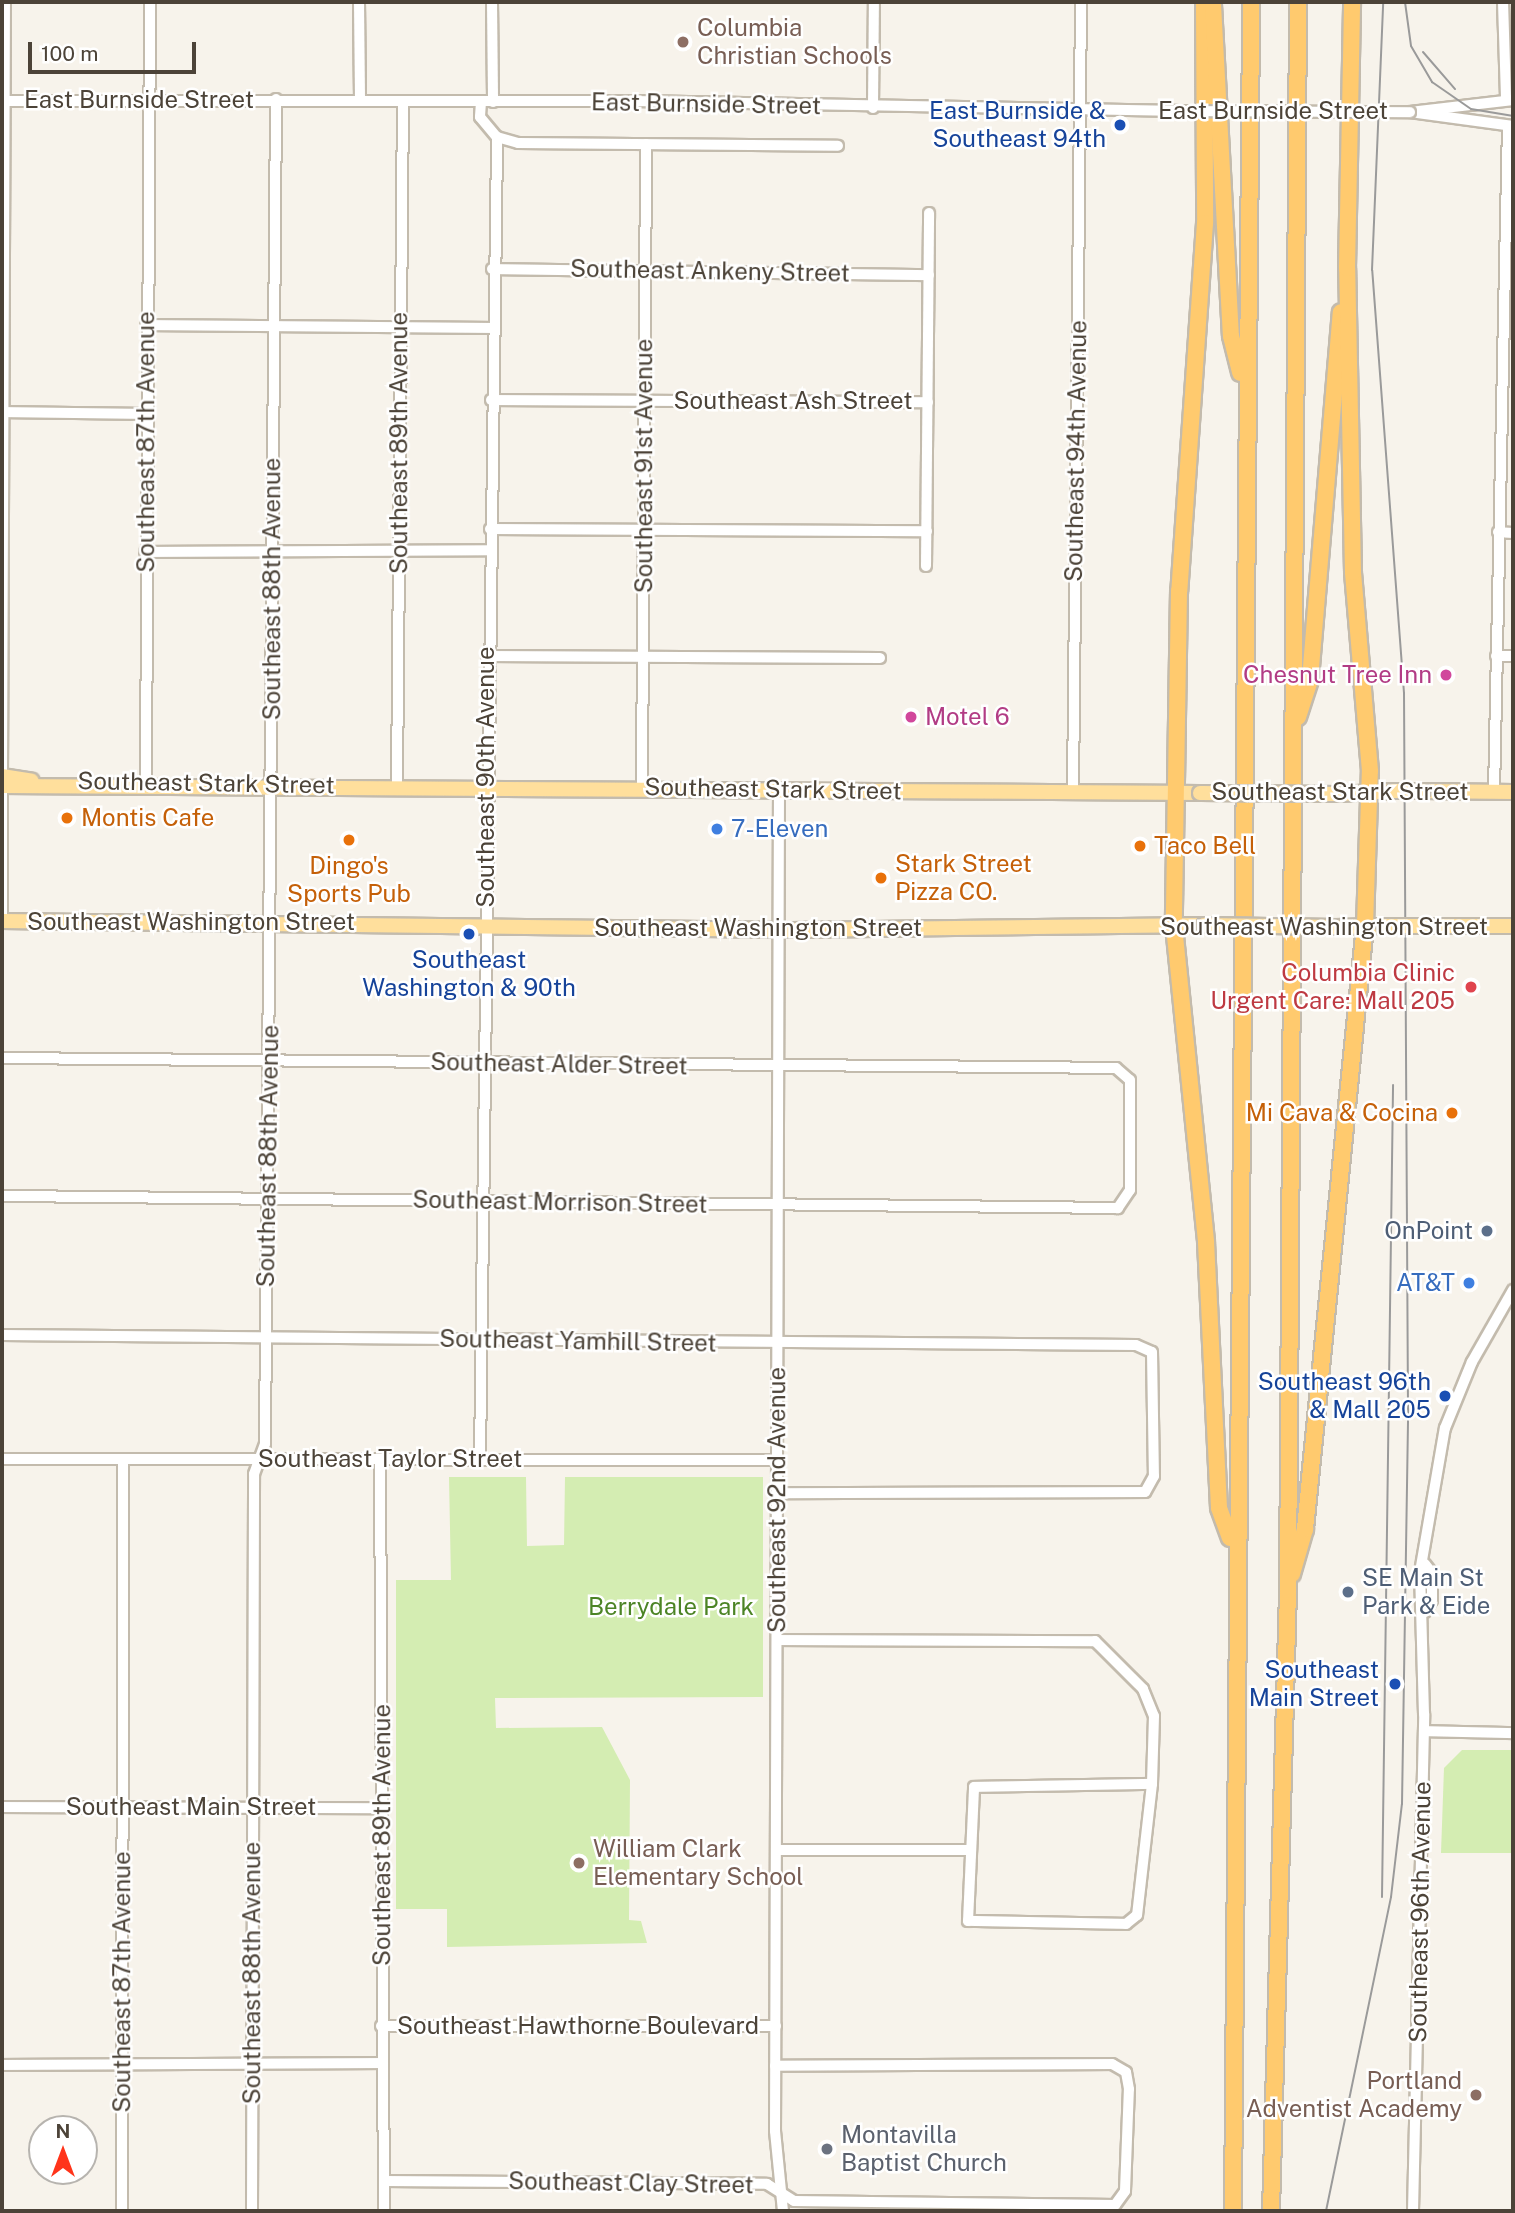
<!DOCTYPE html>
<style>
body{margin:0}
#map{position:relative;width:1515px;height:2213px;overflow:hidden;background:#f7f3eb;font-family:"Public Sans",sans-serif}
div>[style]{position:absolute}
.green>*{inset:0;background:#d4edb2}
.roads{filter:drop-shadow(2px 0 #c3bbad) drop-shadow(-2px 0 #c3bbad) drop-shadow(0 2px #c3bbad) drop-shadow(0 -2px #c3bbad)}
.minor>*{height:10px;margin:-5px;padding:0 5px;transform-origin:5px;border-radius:5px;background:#fff}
.major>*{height:14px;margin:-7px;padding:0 7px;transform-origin:7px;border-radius:7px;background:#ffdf9c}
.highway>*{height:16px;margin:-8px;padding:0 8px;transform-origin:8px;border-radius:8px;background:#ffca6e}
.tram>*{height:2px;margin:-1px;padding:0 1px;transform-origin:1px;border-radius:1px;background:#9a9a9a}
.bridges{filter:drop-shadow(2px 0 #c3bbad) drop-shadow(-2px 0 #c3bbad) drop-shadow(0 2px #c3bbad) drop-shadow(0 -2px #c3bbad)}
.minor-bridge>*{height:10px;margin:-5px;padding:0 5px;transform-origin:5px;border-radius:5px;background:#fff}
.major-bridge>*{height:14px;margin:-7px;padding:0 7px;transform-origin:7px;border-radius:7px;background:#ffdf9c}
.dots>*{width:19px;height:19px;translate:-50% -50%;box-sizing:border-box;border:4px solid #fff;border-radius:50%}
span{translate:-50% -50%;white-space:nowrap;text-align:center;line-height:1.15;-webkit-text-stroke:5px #fff;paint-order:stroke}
.education-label{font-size:24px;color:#785e54}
.left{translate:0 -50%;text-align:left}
.right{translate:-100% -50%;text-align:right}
.street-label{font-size:24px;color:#4c4338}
.transit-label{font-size:24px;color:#164399}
.hotel-label{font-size:24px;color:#b23c85}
.food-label{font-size:24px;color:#c56008}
.shop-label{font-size:24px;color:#366cbe}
.health-label{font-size:24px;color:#be3a42}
.service-label{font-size:24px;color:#4e5e75}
.park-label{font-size:24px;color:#4c8425}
.worship-label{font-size:24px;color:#5b616d}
.frame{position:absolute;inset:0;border:4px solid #4c4338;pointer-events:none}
.north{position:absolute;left:28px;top:2115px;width:70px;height:70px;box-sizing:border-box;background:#fff;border:2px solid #b7b4af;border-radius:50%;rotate:0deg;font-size:19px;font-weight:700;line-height:28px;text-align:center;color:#4c4338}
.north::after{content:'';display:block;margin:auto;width:24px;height:32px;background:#ff341a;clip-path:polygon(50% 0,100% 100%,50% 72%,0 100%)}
.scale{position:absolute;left:28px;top:42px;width:168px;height:32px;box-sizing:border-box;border:4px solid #4c4338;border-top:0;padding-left:9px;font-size:21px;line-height:24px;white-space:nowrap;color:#4c4338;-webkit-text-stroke:5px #fff;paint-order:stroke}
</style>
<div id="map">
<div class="green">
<i style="clip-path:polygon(449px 1477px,526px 1477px,527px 1546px,564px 1545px,565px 1477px,763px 1477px,763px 1697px,495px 1698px,496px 1728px,602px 1727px,630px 1780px,629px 1920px,641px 1921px,647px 1943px,447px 1947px,447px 1909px,396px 1909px,396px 1580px,451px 1580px)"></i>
<i style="clip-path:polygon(1462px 1750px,1513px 1750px,1513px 1853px,1441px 1853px,1444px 1768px)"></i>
</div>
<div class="roads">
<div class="minor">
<i style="left:359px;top:2px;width:98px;rotate:89.4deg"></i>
<i style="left:492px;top:2px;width:100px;rotate:89.4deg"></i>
<i style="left:1503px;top:2px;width:98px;rotate:88.2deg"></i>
<i style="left:2px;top:101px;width:632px"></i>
<i style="left:634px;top:101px;width:548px;rotate:1.05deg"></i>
<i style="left:481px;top:102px;width:15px;rotate:94deg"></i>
<i style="left:480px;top:117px;width:26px;rotate:50deg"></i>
<i style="left:873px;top:108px;width:106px;rotate:-89.5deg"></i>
<i style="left:1410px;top:112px;width:104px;rotate:7.7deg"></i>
<i style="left:1410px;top:112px;width:104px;rotate:-6.6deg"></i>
<i style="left:497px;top:137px;width:22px;rotate:16deg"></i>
<i style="left:518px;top:143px;width:320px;rotate:0.5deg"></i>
<i style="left:492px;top:269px;width:437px;rotate:0.8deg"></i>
<i style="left:146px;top:325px;width:345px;rotate:0.5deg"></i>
<i style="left:491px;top:400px;width:437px;rotate:0.3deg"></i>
<i style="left:2px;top:412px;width:143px;rotate:0.8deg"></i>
<i style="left:490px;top:529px;width:437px;rotate:0.3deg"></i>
<i style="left:1498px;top:532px;width:15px;rotate:4deg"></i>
<i style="left:145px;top:552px;width:343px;rotate:-0.3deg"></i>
<i style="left:926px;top:566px;width:353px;rotate:-89.5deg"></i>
<i style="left:487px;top:656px;width:393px;rotate:0.3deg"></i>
<i style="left:1496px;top:656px;width:17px"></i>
<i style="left:2px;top:776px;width:774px;rotate:-89.78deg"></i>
<i style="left:146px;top:783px;width:781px;rotate:-89.71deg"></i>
<i style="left:397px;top:785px;width:684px;rotate:-89.5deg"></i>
<i style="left:642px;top:787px;width:643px;rotate:-89.64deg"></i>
<i style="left:779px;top:788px;width:1343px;rotate:90.17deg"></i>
<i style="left:775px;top:2131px;width:80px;rotate:84.3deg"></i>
<i style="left:1073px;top:792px;width:790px;rotate:-89.42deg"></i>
<i style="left:1494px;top:792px;width:666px;rotate:-88.8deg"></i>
<i style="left:2px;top:919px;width:133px;rotate:-90deg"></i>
<i style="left:2px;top:1058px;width:1114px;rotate:0.51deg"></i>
<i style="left:1116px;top:1068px;width:18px;rotate:41deg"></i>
<i style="left:1130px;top:1080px;width:110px;rotate:90deg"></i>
<i style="left:1130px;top:1190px;width:22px;rotate:124deg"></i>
<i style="left:1118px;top:1208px;width:1116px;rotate:-179.38deg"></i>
<i style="left:2px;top:1335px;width:1134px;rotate:0.51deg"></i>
<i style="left:1136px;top:1345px;width:17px;rotate:24deg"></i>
<i style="left:1152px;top:1352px;width:124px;rotate:89.1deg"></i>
<i style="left:1154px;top:1476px;width:18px;rotate:119deg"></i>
<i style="left:1145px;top:1492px;width:368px;rotate:179.8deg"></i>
<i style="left:2px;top:1459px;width:775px;rotate:0.07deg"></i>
<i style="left:380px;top:1459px;width:752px;rotate:89.7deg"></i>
<i style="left:480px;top:1459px;width:1322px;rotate:-89.26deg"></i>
<i style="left:1425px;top:1612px;width:14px;rotate:-60deg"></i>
<i style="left:1432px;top:1600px;width:27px;rotate:-90deg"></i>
<i style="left:1432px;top:1573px;width:11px;rotate:-128deg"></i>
<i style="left:777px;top:1640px;width:318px;rotate:0.2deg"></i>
<i style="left:1095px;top:1641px;width:68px;rotate:45deg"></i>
<i style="left:1143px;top:1689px;width:29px;rotate:68deg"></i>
<i style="left:1154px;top:1716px;width:68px;rotate:91.7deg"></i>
<i style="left:1152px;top:1784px;width:132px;rotate:96.5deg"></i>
<i style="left:1137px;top:1915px;width:14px;rotate:141deg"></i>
<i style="left:1126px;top:1924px;width:158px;rotate:-178.9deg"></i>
<i style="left:968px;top:1921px;width:134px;rotate:-87.4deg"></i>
<i style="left:974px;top:1787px;width:178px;rotate:-1deg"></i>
<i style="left:1424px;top:1731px;width:89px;rotate:1.3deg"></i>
<i style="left:2px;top:1807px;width:379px;rotate:0.2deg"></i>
<i style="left:776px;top:1850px;width:191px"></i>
<i style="left:381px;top:2026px;width:395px"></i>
<i style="left:2px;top:2065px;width:380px;rotate:-0.3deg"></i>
<i style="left:384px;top:2181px;width:383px;rotate:0.4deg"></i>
<i style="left:767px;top:2184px;width:32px;rotate:32deg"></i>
<i style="left:794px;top:2201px;width:321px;rotate:0.7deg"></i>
<i style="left:1115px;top:2205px;width:17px;rotate:-54deg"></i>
<i style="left:1125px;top:2191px;width:102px;rotate:-87.8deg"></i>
<i style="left:1129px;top:2089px;width:17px;rotate:-100deg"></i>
<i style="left:1126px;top:2072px;width:16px;rotate:-150deg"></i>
<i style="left:1112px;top:2064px;width:337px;rotate:179.7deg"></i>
<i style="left:122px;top:2211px;width:752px;rotate:-89.92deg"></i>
<i style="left:252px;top:2211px;width:737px;rotate:-89.84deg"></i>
<i style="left:254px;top:1474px;width:32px;rotate:-70deg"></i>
<i style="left:265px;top:1444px;width:1345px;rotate:-89.53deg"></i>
<i style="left:1413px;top:2211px;width:497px;rotate:-88.7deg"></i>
<i style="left:1424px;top:1714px;width:142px;rotate:-91.6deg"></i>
<i style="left:1420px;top:1572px;width:146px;rotate:-80.2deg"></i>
<i style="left:1445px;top:1428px;width:71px;rotate:-67.8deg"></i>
<i style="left:1472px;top:1362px;width:83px;rotate:-60.3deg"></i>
</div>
<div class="major">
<i style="left:2px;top:776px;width:30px;rotate:9deg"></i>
<i style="left:2px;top:786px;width:1198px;rotate:0.33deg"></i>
<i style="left:1423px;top:791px;width:90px;rotate:0.6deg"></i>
<i style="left:1338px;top:794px;width:56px;rotate:-3.1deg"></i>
<i style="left:2px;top:921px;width:790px;rotate:0.65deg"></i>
<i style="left:792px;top:930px;width:412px;rotate:-0.7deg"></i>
<i style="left:1427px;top:926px;width:86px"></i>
<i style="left:1336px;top:927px;width:48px;rotate:-1.2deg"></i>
</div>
<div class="highway">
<i style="left:1204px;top:2px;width:221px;rotate:89.7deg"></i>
<i style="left:1205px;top:223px;width:369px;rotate:94deg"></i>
<i style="left:1179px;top:591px;width:335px;rotate:90.9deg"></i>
<i style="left:1174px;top:926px;width:318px;rotate:84.2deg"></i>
<i style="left:1206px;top:1242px;width:266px;rotate:87.2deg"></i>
<i style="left:1219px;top:1508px;width:32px;rotate:70deg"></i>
<i style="left:1213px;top:5px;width:331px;rotate:86.9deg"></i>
<i style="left:1231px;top:336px;width:38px;rotate:76deg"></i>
<i style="left:1298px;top:717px;width:40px;rotate:-72deg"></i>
<i style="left:1310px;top:679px;width:368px;rotate:-85.2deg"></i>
<i style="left:1292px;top:1574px;width:47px;rotate:-73.9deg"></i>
<i style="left:1305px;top:1529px;width:606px;rotate:-84.32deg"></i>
<i style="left:1365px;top:926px;width:155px;rotate:-88.2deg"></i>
<i style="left:1370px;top:771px;width:200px;rotate:-94.9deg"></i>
<i style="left:1353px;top:572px;width:304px;rotate:-91.1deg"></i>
<i style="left:1347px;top:268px;width:266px;rotate:-88.9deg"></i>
<i style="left:1233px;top:2211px;width:2209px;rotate:-89.53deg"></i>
<i style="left:1271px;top:2211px;width:621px;rotate:-88.43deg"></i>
<i style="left:1288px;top:1590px;width:1588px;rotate:-89.64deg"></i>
</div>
</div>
<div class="tram">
<i style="left:1405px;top:2px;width:44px;rotate:82.2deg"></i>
<i style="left:1411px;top:46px;width:42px;rotate:59.7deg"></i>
<i style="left:1432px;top:82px;width:47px;rotate:34.7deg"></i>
<i style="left:1471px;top:109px;width:43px;rotate:9.5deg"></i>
<i style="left:1423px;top:52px;width:49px;rotate:49.1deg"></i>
<i style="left:1382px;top:1897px;width:812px;rotate:-89.22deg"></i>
<i style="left:1326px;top:2211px;width:321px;rotate:-78.3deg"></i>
<i style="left:1391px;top:1897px;width:94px;rotate:-83.3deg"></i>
<i style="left:1402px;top:1804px;width:395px;rotate:-89.1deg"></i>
<i style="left:1408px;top:1409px;width:716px;rotate:-90.32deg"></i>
<i style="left:1404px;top:693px;width:424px;rotate:-94.3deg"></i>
<i style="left:1372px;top:270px;width:268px;rotate:-87.6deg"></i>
</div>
<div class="bridges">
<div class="minor-bridge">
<i style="left:1182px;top:111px;width:228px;rotate:0.3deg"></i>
</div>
<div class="major-bridge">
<i style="left:1394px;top:791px;width:29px"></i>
<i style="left:1200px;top:793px;width:138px;rotate:0.4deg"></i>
<i style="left:1204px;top:925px;width:132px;rotate:0.9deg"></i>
<i style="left:1384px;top:926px;width:43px"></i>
</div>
</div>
<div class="dots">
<i style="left:683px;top:42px;background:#8d6e63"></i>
<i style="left:1120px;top:125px;background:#1a4fb4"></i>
<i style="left:1446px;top:675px;background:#d1479c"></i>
<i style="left:911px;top:717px;background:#d1479c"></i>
<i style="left:67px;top:818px;background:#e8710a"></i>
<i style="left:717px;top:829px;background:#3f7fe0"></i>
<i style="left:349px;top:840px;background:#e8710a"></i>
<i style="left:1140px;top:846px;background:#e8710a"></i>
<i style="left:881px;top:878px;background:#e8710a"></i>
<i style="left:469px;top:934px;background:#1a4fb4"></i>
<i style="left:1471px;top:987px;background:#e0444e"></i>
<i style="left:1452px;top:1113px;background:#e8710a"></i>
<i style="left:1487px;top:1231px;background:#5c6f8a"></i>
<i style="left:1469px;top:1283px;background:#3f7fe0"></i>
<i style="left:1445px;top:1396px;background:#1a4fb4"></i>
<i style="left:1348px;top:1592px;background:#5c6f8a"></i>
<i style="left:1395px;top:1684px;background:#1a4fb4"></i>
<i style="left:579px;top:1863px;background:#8d6e63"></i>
<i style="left:1476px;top:2095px;background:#8d6e63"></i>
<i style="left:827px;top:2149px;background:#6b7280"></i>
</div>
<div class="education-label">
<span class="left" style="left:697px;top:42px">Columbia<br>Christian Schools</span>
<span class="left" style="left:593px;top:1863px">William Clark<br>Elementary School</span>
<span class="right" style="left:1462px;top:2095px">Portland<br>Adventist Academy</span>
</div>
<div class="street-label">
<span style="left:139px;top:100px">East Burnside Street</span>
<span style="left:706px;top:104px;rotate:1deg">East Burnside Street</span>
<span style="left:1273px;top:111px">East Burnside Street</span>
<span style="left:710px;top:271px;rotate:1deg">Southeast Ankeny Street</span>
<span style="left:793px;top:401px">Southeast Ash Street</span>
<span style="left:146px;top:442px;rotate:-90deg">Southeast 87th Avenue</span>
<span style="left:399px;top:443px;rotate:-90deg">Southeast 89th Avenue</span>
<span style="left:1076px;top:451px;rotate:-89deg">Southeast 94th Avenue</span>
<span style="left:644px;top:466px;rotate:-90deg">Southeast 91st Avenue</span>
<span style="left:272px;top:589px;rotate:-90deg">Southeast 88th Avenue</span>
<span style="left:486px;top:777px;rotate:-90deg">Southeast 90th Avenue</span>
<span style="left:206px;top:783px;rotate:1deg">Southeast Stark Street</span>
<span style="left:773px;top:789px;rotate:1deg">Southeast Stark Street</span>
<span style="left:1340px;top:792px">Southeast Stark Street</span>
<span style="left:191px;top:922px">Southeast Washington Street</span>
<span style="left:1324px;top:927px">Southeast Washington Street</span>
<span style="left:758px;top:928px">Southeast Washington Street</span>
<span style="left:559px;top:1064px;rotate:1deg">Southeast Alder Street</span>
<span style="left:268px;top:1156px;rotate:-89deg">Southeast 88th Avenue</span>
<span style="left:560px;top:1202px;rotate:1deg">Southeast Morrison Street</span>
<span style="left:578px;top:1341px;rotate:1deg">Southeast Yamhill Street</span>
<span style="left:390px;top:1459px">Southeast Taylor Street</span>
<span style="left:777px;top:1500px;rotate:-90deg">Southeast 92nd Avenue</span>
<span style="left:191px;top:1807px">Southeast Main Street</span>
<span style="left:382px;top:1835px;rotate:-90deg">Southeast 89th Avenue</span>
<span style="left:1420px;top:1912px;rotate:-89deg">Southeast 96th Avenue</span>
<span style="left:252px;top:1973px;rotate:-90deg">Southeast 88th Avenue</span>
<span style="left:122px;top:1982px;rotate:-90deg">Southeast 87th Avenue</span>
<span style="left:578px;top:2026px">Southeast Hawthorne Boulevard</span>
<span style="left:631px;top:2183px;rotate:1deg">Southeast Clay Street</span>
</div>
<div class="transit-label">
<span class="right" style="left:1106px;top:125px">East Burnside &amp;<br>Southeast 94th</span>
<span style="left:469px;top:974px">Southeast<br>Washington &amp; 90th</span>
<span class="right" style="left:1431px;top:1396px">Southeast 96th<br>&amp; Mall 205</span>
<span class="right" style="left:1379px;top:1684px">Southeast<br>Main Street</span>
</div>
<div class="hotel-label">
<span class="right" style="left:1432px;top:675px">Chesnut Tree Inn</span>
<span class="left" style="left:925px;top:717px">Motel 6</span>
</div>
<div class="food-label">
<span class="left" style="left:81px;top:818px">Montis Cafe</span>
<span class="left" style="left:1154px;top:846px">Taco Bell</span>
<span class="left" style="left:895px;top:878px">Stark Street<br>Pizza CO.</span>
<span style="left:349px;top:880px">Dingo's<br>Sports Pub</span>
<span class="right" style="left:1438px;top:1113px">Mi Cava &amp; Cocina</span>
</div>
<div class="shop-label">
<span class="left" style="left:731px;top:829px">7-Eleven</span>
<span class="right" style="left:1455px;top:1283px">AT&amp;T</span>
</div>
<div class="health-label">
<span class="right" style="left:1455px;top:987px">Columbia Clinic<br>Urgent Care: Mall 205</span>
</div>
<div class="service-label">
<span class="right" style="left:1473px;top:1231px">OnPoint</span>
<span class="left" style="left:1362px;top:1592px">SE Main St<br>Park &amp; Eide</span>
</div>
<div class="park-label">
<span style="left:671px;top:1607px">Berrydale Park</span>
</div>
<div class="worship-label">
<span class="left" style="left:841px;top:2149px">Montavilla<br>Baptist Church</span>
</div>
<div class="frame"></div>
<div class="north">N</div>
<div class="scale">100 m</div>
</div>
